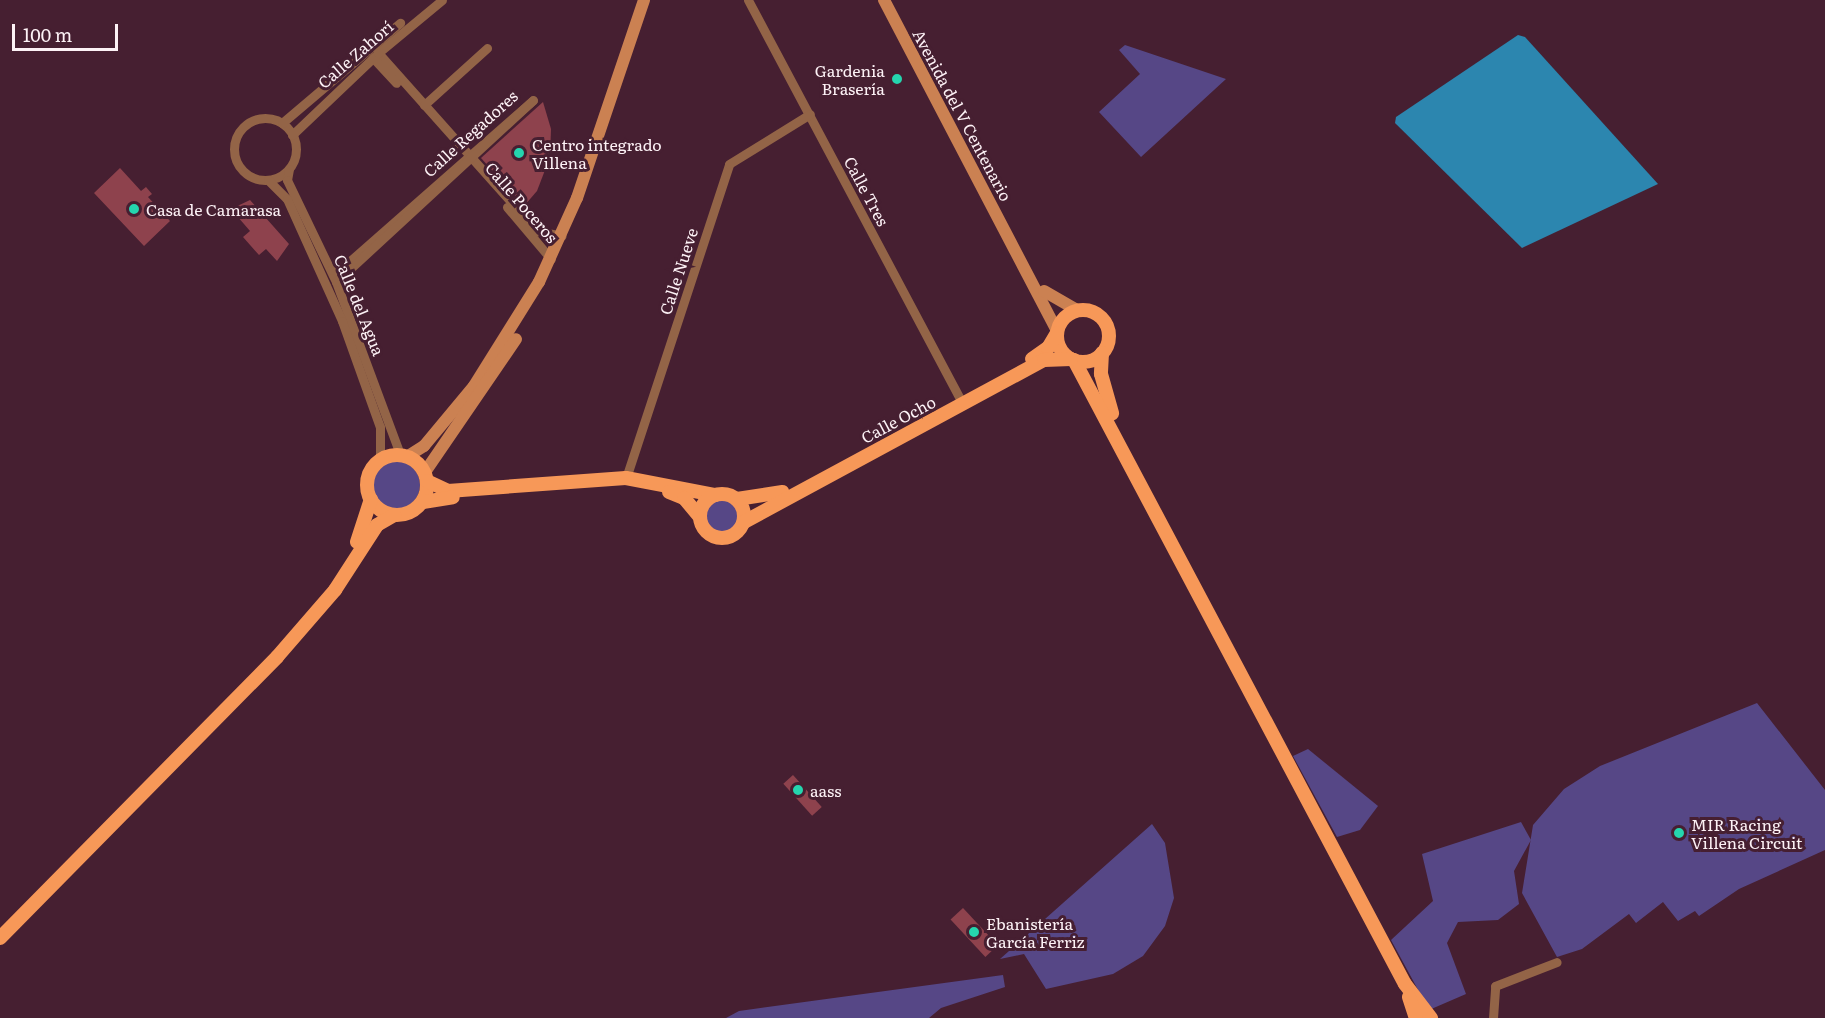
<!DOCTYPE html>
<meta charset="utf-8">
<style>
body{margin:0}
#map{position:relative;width:1825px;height:1018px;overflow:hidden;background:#461f31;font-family:Literata,serif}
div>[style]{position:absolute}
.green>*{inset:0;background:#564786}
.round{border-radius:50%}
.water>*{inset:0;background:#2c86af}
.building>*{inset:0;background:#8e424d;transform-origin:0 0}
.street>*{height:9px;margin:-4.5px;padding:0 4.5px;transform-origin:4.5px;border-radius:4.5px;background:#936447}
.street>.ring{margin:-4.5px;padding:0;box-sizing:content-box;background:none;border:9px solid #936447;border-radius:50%}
.secondary>*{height:12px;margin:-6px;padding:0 6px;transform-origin:6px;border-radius:6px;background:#cb8152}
.primary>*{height:14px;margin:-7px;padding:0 7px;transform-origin:7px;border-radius:7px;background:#f79858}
.primary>.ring{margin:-7px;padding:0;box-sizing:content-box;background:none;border:14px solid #f79858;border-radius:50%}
.dots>*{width:16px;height:16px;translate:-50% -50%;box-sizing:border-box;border:3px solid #461f31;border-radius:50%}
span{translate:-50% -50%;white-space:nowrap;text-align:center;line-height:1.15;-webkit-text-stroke:6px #461f31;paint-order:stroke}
.street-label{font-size:16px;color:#fdf2f6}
.poi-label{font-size:16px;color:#fdf2f6}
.right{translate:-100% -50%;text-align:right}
.left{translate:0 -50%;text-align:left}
.scale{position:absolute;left:12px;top:24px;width:106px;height:27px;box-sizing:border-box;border:3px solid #fdf2f6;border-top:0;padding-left:8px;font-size:18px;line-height:21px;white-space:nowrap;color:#fdf2f6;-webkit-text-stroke:4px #461f31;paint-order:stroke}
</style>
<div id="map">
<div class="green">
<i style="clip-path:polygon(1125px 45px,1226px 79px,1141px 157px,1099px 112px,1140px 74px,1119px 50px)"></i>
<i class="round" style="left:372px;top:461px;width:48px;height:48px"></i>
<i class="round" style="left:706px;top:500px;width:32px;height:32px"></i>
<i style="clip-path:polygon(1757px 703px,1825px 790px,1825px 850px,1739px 889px,1699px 916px,1695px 911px,1678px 921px,1663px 902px,1636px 923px,1629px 914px,1582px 949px,1557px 957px,1522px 893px,1533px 825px,1564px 789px,1600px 766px)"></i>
<i style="clip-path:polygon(1308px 749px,1378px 806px,1360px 830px,1337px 837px,1293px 756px)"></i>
<i style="clip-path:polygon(1521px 822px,1531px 840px,1514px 871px,1519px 904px,1498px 920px,1458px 922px,1447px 943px,1466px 994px,1429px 1010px,1391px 940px,1433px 901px,1422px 854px)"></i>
<i style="clip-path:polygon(1152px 824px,1165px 843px,1174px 898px,1165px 926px,1143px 956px,1113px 974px,1046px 989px,1024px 954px,1000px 959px)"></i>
<i style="clip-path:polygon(1003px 975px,1005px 987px,941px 1008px,929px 1018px,726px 1018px,739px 1011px)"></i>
</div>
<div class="water">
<i style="clip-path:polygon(1518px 35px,1525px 37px,1658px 184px,1522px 248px,1395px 123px,1396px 117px)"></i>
</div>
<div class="building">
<i style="clip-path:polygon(543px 102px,551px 129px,550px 157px,537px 191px,524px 206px,481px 158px)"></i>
<i style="clip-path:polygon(120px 168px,141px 191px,146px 187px,152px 194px,148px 197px,170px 221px,144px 246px,94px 193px)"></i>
<i style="clip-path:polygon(250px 200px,289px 244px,277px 261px,266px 249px,259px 255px,243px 237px,250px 231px,231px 209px)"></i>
<i style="left:793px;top:775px;width:43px;height:13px;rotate:48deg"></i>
<i style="left:963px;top:908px;width:51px;height:17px;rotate:47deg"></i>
</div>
<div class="street">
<i style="left:748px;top:0;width:450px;rotate:62deg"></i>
<i style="left:373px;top:47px;width:246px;rotate:48.3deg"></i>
<i style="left:537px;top:231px;width:25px;rotate:11deg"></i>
<i style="left:373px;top:58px;width:34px;rotate:47deg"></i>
<i style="left:424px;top:105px;width:85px;rotate:-42.1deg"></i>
<i class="ring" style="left:234px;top:118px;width:53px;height:53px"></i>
<i style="left:282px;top:123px;width:155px;rotate:-40.3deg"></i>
<i style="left:292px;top:135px;width:119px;rotate:-43.6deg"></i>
<i style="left:378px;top:53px;width:83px;rotate:-39.6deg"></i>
<i style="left:289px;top:169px;width:11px;rotate:100deg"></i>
<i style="left:287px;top:180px;width:113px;rotate:64.3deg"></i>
<i style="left:336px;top:282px;width:184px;rotate:69.6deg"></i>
<i style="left:268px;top:180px;width:27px;rotate:45deg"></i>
<i style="left:287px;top:199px;width:134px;rotate:65.7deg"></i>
<i style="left:342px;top:321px;width:113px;rotate:70.3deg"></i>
<i style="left:380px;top:427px;width:33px;rotate:90deg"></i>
<i style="left:507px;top:207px;width:68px;rotate:49.8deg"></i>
<i style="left:331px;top:270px;width:11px;rotate:-10deg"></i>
<i style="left:342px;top:268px;width:254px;rotate:-41.3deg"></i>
<i style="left:533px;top:100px;width:268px;rotate:137.3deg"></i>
<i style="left:626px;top:478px;width:330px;rotate:-71.8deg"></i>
<i style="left:729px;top:164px;width:95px;rotate:-31.7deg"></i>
<i style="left:1493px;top:1018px;width:32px;rotate:-86deg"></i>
<i style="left:1495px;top:986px;width:66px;rotate:-21.2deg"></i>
</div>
<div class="secondary">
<i style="left:884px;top:0;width:373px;rotate:62.4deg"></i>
<i style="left:1044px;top:291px;width:39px;rotate:30deg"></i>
<i style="left:408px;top:456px;width:19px;rotate:-32deg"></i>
<i style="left:424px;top:446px;width:78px;rotate:-50.2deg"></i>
<i style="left:474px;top:386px;width:123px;rotate:-58deg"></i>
<i style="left:539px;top:282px;width:92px;rotate:-65.7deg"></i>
<i style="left:577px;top:198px;width:209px;rotate:-71.3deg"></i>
<i style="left:425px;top:472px;width:161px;rotate:-55.6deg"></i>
</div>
<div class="primary">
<i class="ring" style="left:1057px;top:310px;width:38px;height:38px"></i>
<i style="left:1102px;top:353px;width:21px;rotate:93deg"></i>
<i style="left:1101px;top:374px;width:41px;rotate:74.2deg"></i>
<i style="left:1032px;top:359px;width:19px;rotate:-35deg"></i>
<i style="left:1048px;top:348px;width:17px;rotate:-59deg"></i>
<i style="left:1074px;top:360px;width:706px;rotate:62.06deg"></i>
<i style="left:1405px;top:984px;width:43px;rotate:52.6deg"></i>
<i class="ring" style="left:367px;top:455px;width:46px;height:46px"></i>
<i style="left:427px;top:481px;width:23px;rotate:25deg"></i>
<i style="left:448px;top:491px;width:178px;rotate:-4.2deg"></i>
<i style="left:626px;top:478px;width:91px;rotate:10.8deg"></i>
<i style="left:669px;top:492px;width:16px;rotate:22deg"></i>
<i style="left:684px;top:498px;width:25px;rotate:50deg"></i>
<i class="ring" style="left:700px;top:494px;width:30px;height:30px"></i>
<i style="left:737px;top:499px;width:46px;rotate:-8.8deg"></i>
<i style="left:423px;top:502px;width:30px;rotate:-9deg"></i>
<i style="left:744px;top:522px;width:341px;rotate:-28.4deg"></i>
<i style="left:1044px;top:360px;width:27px;rotate:-2deg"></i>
<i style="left:357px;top:542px;width:45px;rotate:-72deg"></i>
<i style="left:0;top:938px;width:395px;rotate:-45.4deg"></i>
<i style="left:277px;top:657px;width:89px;rotate:-49.1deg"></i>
<i style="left:335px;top:590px;width:77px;rotate:-57.1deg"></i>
<i style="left:377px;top:525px;width:20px;rotate:-30deg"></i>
<i style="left:1409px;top:997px;width:22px;rotate:72deg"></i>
</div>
<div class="dots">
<i style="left:897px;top:79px;background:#25d5ae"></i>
<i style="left:519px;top:153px;background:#25d5ae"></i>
<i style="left:134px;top:209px;background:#25d5ae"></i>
<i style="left:798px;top:790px;background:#25d5ae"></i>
<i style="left:1679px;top:833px;background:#25d5ae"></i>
<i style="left:974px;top:932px;background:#25d5ae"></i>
</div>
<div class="street-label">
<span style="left:355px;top:54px;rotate:-41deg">Calle Zahorí</span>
<span style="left:963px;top:115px;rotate:62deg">Avenida del V Centenario</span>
<span style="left:470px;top:133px;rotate:-42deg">Calle Regadores</span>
<span style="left:867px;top:191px;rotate:62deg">Calle Tres</span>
<span style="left:522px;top:202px;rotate:49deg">Calle Poceros</span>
<span style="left:678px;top:271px;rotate:-72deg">Calle Nueve</span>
<span style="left:360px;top:305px;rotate:68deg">Calle del Agua</span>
<span style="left:898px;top:419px;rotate:-28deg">Calle Ocho</span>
</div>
<div class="poi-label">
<span class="right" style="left:885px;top:79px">Gardenia<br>Brasería</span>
<span class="left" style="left:532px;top:153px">Centro integrado<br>Villena</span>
<span class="left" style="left:146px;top:209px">Casa de Camarasa</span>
<span class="left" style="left:810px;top:790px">aass</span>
<span class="left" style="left:1691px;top:833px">MIR Racing<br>Villena Circuit</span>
<span class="left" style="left:986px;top:932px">Ebanistería<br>García Ferriz</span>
</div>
<div class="scale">100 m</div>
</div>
